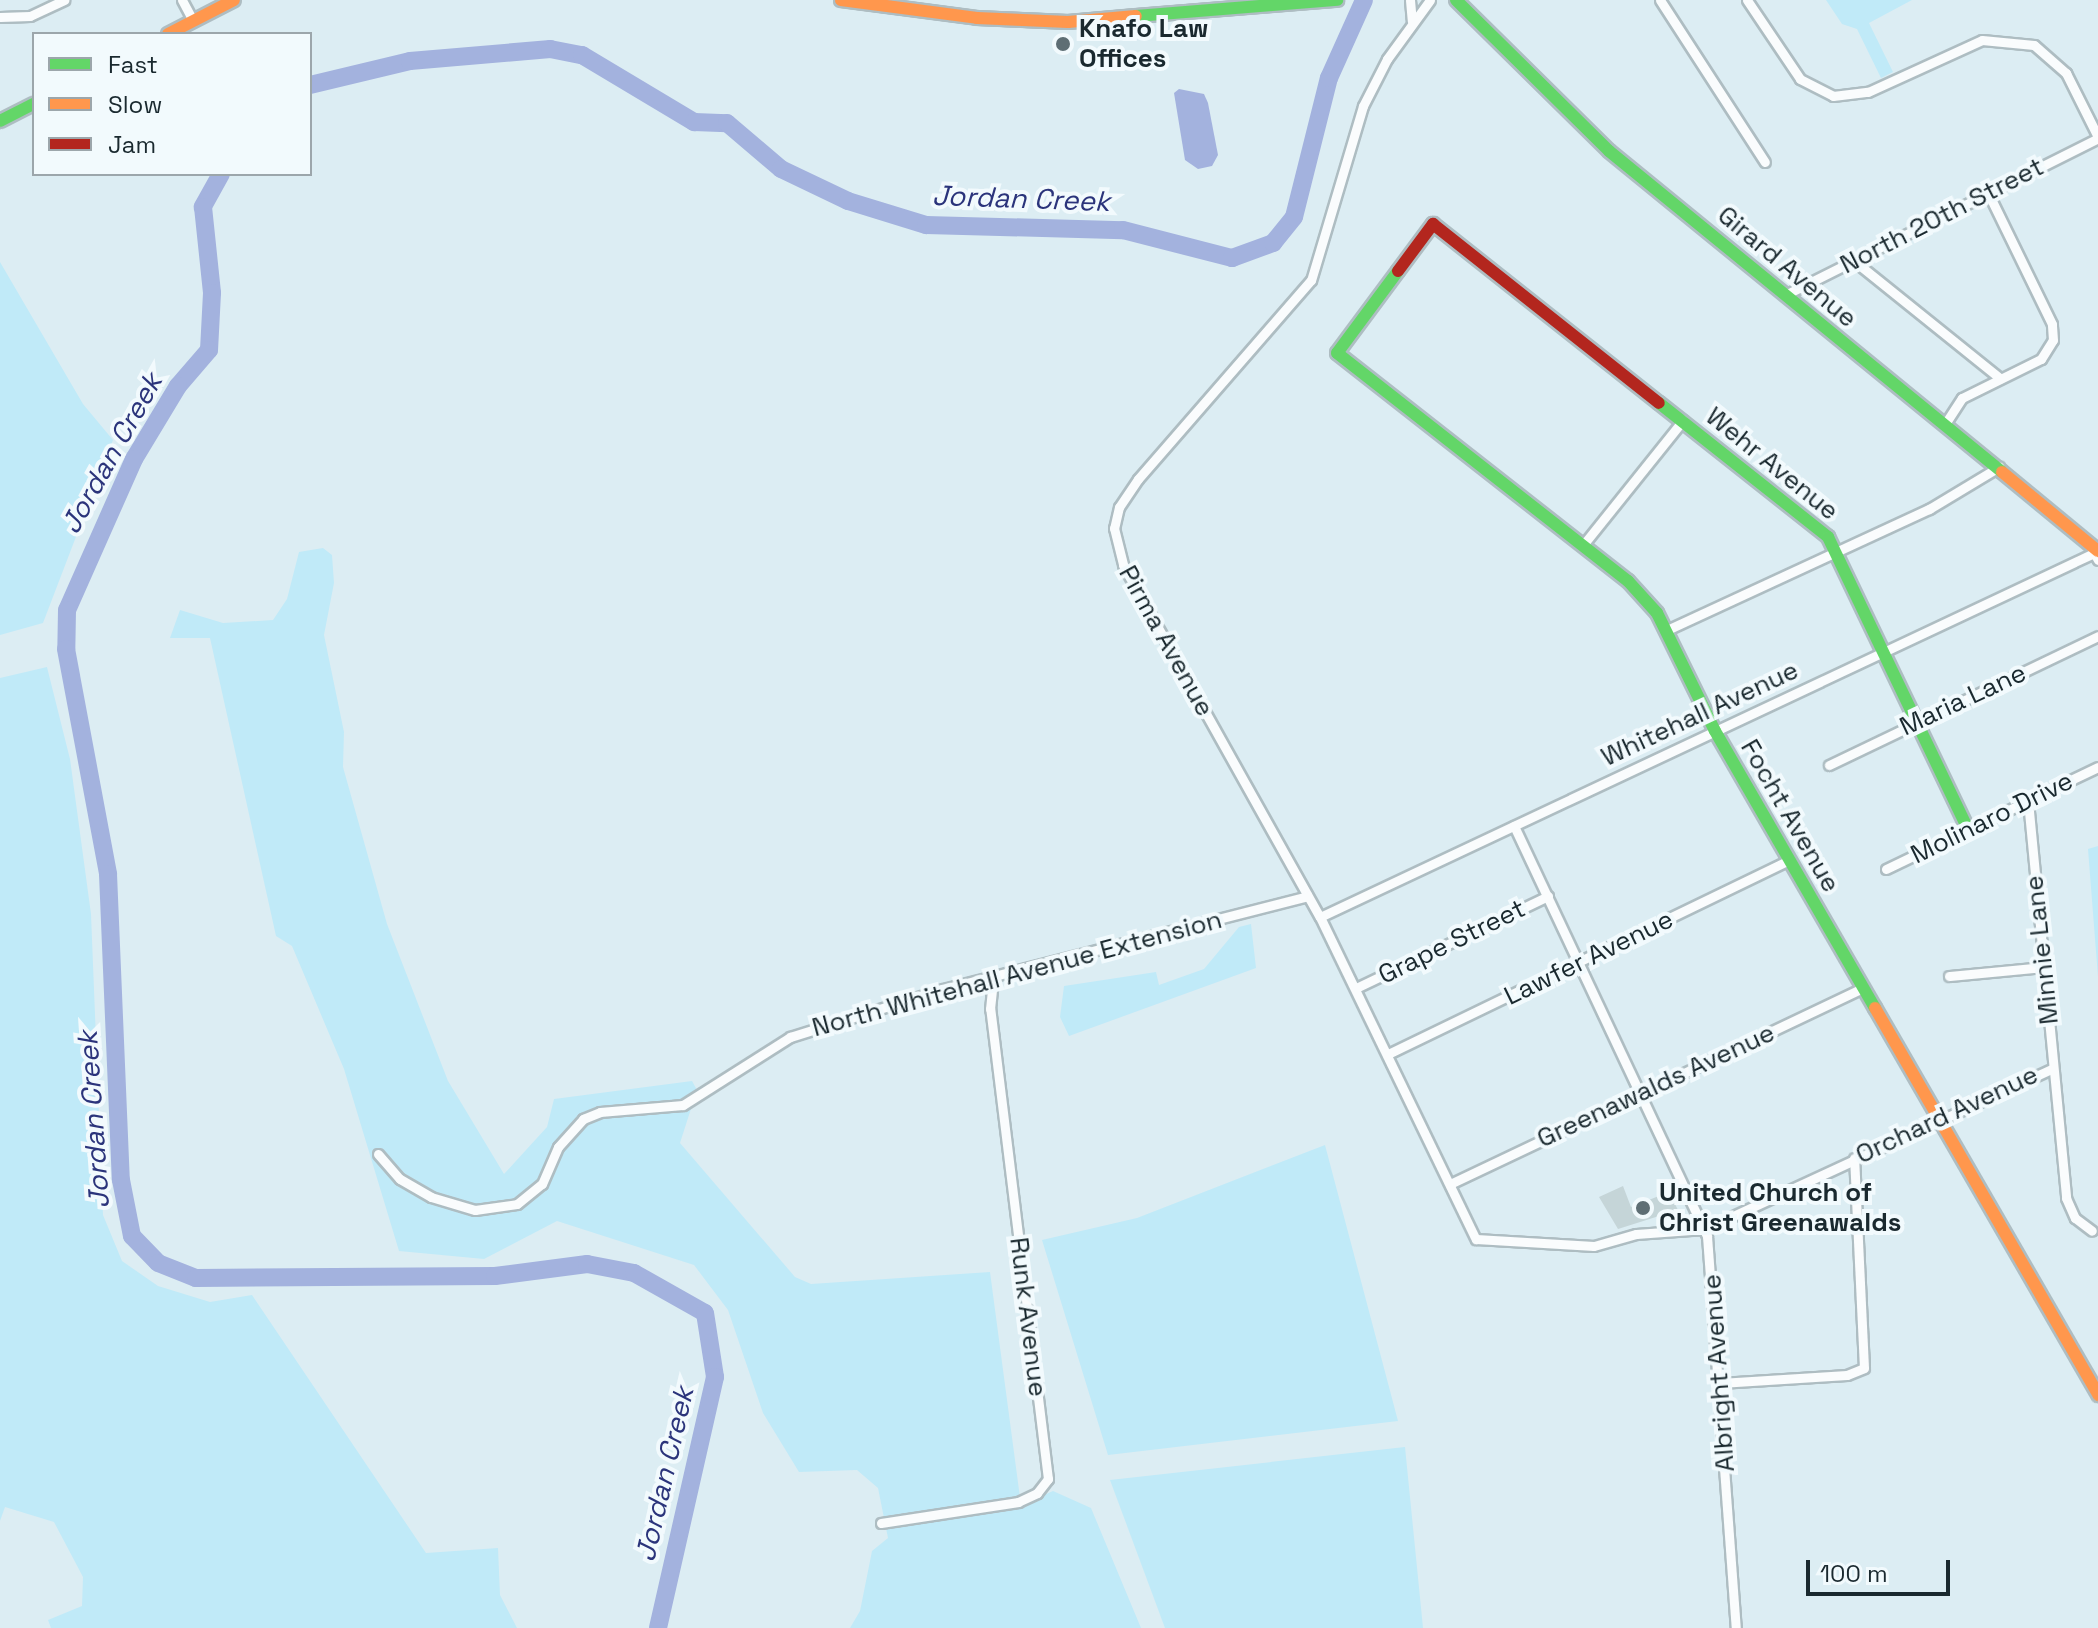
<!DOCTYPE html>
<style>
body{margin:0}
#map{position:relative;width:2098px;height:1628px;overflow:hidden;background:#dcedf3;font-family:"Space Grotesk",sans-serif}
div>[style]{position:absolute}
.green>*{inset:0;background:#c0eaf8}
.water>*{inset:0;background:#a3b2de}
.river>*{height:18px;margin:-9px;padding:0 9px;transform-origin:9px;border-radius:9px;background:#a3b2de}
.building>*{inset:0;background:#c5d5d8}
.roads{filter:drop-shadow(2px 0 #aebdc2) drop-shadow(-2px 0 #aebdc2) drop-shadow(0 2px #aebdc2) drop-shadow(0 -2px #aebdc2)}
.street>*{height:9px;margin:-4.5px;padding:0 4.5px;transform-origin:4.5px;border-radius:4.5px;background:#fafcfd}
.fast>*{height:12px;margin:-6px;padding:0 6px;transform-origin:6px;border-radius:6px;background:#63d668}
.slow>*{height:12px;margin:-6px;padding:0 6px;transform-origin:6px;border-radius:6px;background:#ff974d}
.jam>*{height:12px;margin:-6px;padding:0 6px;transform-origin:6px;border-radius:6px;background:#b3261e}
.dots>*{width:22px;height:22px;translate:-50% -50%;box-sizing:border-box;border:4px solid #f2fafd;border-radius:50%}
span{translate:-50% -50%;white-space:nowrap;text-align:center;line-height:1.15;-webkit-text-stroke:8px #f2fafd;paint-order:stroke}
.poi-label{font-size:26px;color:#1a292f;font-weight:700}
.left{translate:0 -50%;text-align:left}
.street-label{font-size:26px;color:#1a292f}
.water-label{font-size:28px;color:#2b347b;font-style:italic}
.legend{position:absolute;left:32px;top:32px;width:280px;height:144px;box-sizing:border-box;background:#f2fafd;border:2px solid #9ca6ab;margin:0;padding:10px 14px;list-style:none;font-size:24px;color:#1a292f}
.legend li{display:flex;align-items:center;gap:16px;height:40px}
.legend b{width:40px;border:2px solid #9ca6ab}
.scale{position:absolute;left:1806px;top:1560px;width:144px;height:36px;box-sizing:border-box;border:4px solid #1a292f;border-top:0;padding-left:10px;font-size:24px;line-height:28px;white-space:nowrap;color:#1a292f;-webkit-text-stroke:6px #f2fafd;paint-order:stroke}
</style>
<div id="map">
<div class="green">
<i style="clip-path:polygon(1826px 0,1912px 0,1869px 23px,1893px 72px,1881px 78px,1857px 29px,1842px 24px)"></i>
<i style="clip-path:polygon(0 262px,83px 404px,113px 440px,43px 623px,0 635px)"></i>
<i style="clip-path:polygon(323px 548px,332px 555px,334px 583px,324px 635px,344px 732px,343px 767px,387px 924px,448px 1081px,504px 1174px,547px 1127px,554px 1099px,692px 1081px,697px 1090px,680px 1143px,795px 1277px,811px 1284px,990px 1272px,1021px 1505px,1053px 1491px,1091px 1508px,1141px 1628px,850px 1628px,860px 1611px,872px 1551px,888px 1538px,878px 1488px,857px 1470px,799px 1472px,763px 1413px,728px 1310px,694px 1265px,557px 1221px,484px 1259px,399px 1251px,344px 1069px,292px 946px,276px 936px,210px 638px,170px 638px,180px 610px,223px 623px,273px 620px,287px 599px,299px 552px)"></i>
<i style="clip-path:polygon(47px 667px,70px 759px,91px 914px,103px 1215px,122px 1261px,158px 1286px,210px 1302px,252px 1295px,426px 1553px,498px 1548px,500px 1595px,517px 1628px,51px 1628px,48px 1620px,82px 1606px,83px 1577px,54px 1522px,5px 1507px,0 1521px,0 678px)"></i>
<i style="clip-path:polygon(2098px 846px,2098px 977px,2088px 849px)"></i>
<i style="clip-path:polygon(1251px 924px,1256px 968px,1069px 1036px,1060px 1017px,1064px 986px,1156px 972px,1159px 985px,1204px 969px,1239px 927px)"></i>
<i style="clip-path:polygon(1325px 1145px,1398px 1421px,1108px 1455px,1042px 1240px,1137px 1218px)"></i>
<i style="clip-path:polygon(1405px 1447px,1423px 1628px,1165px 1628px,1110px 1480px)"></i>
</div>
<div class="water">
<i style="clip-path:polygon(1179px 89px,1204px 94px,1208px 103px,1218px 155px,1212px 166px,1198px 169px,1185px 160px,1174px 93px)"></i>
</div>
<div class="river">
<i style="left:310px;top:85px;width:103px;rotate:-13.5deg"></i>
<i style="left:410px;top:61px;width:141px;rotate:-4.9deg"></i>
<i style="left:550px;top:49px;width:33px;rotate:11deg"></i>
<i style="left:582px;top:55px;width:131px;rotate:30.9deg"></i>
<i style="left:694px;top:122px;width:33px;rotate:2deg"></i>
<i style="left:727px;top:123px;width:71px;rotate:40.4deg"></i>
<i style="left:781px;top:169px;width:74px;rotate:25.5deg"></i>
<i style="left:848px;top:201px;width:82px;rotate:17.1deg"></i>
<i style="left:926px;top:225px;width:197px;rotate:1.5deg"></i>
<i style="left:1123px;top:230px;width:113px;rotate:14.4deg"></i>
<i style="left:1232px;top:258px;width:44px;rotate:-20.1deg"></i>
<i style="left:1273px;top:243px;width:33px;rotate:-51deg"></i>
<i style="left:1294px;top:217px;width:143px;rotate:-75.9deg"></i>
<i style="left:1329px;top:78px;width:85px;rotate:-65.8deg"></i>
<i style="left:221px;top:174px;width:38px;rotate:119deg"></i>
<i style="left:203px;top:207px;width:86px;rotate:84deg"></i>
<i style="left:212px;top:293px;width:57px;rotate:93deg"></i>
<i style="left:209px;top:350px;width:48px;rotate:130.7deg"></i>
<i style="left:178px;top:386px;width:85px;rotate:121.1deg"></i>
<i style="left:134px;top:459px;width:165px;rotate:113.9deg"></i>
<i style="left:67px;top:610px;width:39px;rotate:91deg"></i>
<i style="left:66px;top:649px;width:229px;rotate:79.4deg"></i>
<i style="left:108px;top:874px;width:306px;rotate:87.6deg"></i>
<i style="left:121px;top:1180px;width:57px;rotate:78.9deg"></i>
<i style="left:132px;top:1236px;width:37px;rotate:46deg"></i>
<i style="left:158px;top:1263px;width:41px;rotate:21.5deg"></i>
<i style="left:196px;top:1278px;width:299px;rotate:-0.4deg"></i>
<i style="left:495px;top:1276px;width:93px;rotate:-7.4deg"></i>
<i style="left:587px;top:1264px;width:48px;rotate:10.8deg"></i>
<i style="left:634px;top:1273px;width:81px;rotate:29.4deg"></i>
<i style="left:705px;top:1313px;width:65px;rotate:81.1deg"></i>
<i style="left:715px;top:1377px;width:257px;rotate:102.8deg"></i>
</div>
<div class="building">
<i style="clip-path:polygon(1623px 1186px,1631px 1207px,1669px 1192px,1678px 1210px,1618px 1229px,1599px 1197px)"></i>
</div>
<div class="roads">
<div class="street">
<i style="left:182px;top:0;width:24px;rotate:62deg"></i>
<i style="left:1410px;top:0;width:21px;rotate:85deg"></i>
<i style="left:1430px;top:0;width:73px;rotate:126.1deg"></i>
<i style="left:1387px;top:59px;width:53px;rotate:117.1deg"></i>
<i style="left:1363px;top:106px;width:182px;rotate:106.6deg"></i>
<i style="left:1311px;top:280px;width:264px;rotate:131deg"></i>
<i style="left:1138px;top:479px;width:34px;rotate:124deg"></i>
<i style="left:1119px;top:507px;width:22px;rotate:103deg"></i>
<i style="left:1114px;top:528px;width:38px;rotate:76deg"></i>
<i style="left:1123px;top:565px;width:403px;rotate:60.8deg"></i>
<i style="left:1320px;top:917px;width:358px;rotate:64.2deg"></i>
<i style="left:1476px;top:1239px;width:118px;rotate:3.4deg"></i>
<i style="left:1594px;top:1246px;width:44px;rotate:-15.9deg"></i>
<i style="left:1636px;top:1234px;width:69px;rotate:-4.1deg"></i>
<i style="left:1705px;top:1229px;width:383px;rotate:-24.8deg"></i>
<i style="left:1660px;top:0;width:193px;rotate:57.1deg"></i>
<i style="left:1747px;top:0;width:95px;rotate:56.1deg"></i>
<i style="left:1800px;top:79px;width:37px;rotate:27deg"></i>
<i style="left:1833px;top:96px;width:35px;rotate:-7deg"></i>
<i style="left:1868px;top:92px;width:125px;rotate:-24.5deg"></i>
<i style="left:1982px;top:40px;width:52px;rotate:5.5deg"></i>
<i style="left:2034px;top:45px;width:43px;rotate:41.2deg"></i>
<i style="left:2066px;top:73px;width:72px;rotate:63.4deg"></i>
<i style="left:0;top:17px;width:30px;rotate:-2deg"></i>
<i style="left:30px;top:16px;width:38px;rotate:-25deg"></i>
<i style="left:1853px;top:260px;width:189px;rotate:38.8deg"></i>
<i style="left:1785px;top:295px;width:350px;rotate:-26.6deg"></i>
<i style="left:1945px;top:424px;width:31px;rotate:-57deg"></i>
<i style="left:1962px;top:398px;width:88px;rotate:-26.3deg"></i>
<i style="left:2041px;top:359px;width:22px;rotate:-58deg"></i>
<i style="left:2053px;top:340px;width:16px;rotate:-94deg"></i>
<i style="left:2052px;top:324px;width:146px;rotate:-116deg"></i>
<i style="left:1583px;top:545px;width:160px;rotate:-51.3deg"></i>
<i style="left:1667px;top:630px;width:289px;rotate:-24.8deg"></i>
<i style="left:1929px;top:509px;width:82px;rotate:-31deg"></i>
<i style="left:1829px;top:765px;width:298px;rotate:-25.6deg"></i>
<i style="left:2028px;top:801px;width:399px;rotate:84.5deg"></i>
<i style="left:2066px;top:1198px;width:22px;rotate:66deg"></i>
<i style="left:2075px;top:1218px;width:21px;rotate:37deg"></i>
<i style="left:1514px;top:826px;width:453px;rotate:64.8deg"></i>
<i style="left:1707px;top:1236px;width:393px;rotate:85.8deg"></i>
<i style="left:1886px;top:869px;width:235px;rotate:-25.7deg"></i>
<i style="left:1320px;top:917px;width:855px;rotate:-25.19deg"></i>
<i style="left:2094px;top:553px;width:8px;rotate:60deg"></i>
<i style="left:1949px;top:976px;width:96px;rotate:-5.4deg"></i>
<i style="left:1356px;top:988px;width:213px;rotate:-25.6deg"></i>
<i style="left:1388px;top:1054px;width:445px;rotate:-25.8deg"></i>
<i style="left:378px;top:1154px;width:33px;rotate:49deg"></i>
<i style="left:400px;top:1179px;width:36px;rotate:30deg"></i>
<i style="left:431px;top:1197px;width:46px;rotate:16.5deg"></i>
<i style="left:475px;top:1210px;width:42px;rotate:-8.1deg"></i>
<i style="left:517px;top:1204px;width:32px;rotate:-39deg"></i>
<i style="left:542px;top:1184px;width:40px;rotate:-66.6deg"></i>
<i style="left:558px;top:1147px;width:38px;rotate:-48deg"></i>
<i style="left:583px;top:1119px;width:18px;rotate:-22deg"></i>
<i style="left:600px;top:1112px;width:83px;rotate:-4.8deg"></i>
<i style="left:683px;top:1105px;width:127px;rotate:-32.4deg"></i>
<i style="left:790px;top:1037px;width:160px;rotate:-17.4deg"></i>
<i style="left:943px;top:989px;width:376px;rotate:-14.3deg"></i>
<i style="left:1450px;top:1184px;width:457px;rotate:-25.4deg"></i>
<i style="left:1720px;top:1383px;width:127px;rotate:-3.6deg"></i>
<i style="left:1847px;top:1375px;width:18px;rotate:-22deg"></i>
<i style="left:1864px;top:1368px;width:210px;rotate:-92.7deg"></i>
<i style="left:881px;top:1523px;width:139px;rotate:-8.7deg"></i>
<i style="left:1018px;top:1502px;width:21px;rotate:-25deg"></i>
<i style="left:1037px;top:1493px;width:18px;rotate:-52deg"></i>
<i style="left:1048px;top:1479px;width:474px;rotate:-97deg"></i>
<i style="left:990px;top:1009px;width:30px;rotate:-84deg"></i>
</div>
<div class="fast">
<i style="left:1456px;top:0;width:215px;rotate:44.6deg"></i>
<i style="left:1609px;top:151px;width:507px;rotate:39.24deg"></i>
<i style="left:1136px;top:16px;width:202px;rotate:-4.6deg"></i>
<i style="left:0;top:121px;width:38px;rotate:-27deg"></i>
<i style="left:1398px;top:271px;width:102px;rotate:126.6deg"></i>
<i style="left:1337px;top:353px;width:370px;rotate:38.1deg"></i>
<i style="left:1628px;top:581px;width:43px;rotate:47.8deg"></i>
<i style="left:1657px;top:613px;width:131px;rotate:63.8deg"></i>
<i style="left:1715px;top:731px;width:320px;rotate:60deg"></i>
<i style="left:1659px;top:403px;width:216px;rotate:38.4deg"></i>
<i style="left:1828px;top:537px;width:324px;rotate:64.4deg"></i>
</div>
<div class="slow">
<i style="left:841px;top:0;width:137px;rotate:7.5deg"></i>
<i style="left:977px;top:18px;width:91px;rotate:2.5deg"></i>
<i style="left:1068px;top:22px;width:68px;rotate:-5deg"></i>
<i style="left:168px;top:34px;width:74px;rotate:-27.3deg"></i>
<i style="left:2002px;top:472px;width:124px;rotate:39.5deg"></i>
<i style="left:1875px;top:1008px;width:447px;rotate:60deg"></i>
</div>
<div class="jam">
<i style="left:1398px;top:271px;width:59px;rotate:-53.3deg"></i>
<i style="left:1433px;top:224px;width:288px;rotate:38.4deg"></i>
</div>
</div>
<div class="dots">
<i style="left:1063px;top:44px;background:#5e6e74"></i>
<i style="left:1643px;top:1208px;background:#5e6e74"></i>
</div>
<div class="poi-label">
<span class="left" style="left:1079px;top:44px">Knafo Law<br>Offices</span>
<span class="left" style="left:1659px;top:1208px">United Church of<br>Christ Greenawalds</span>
</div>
<div class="street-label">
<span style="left:1942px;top:216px;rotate:-27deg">North 20th Street</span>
<span style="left:1787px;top:267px;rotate:40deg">Girard Avenue</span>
<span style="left:1772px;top:464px;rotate:39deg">Wehr Avenue</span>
<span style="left:1166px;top:641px;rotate:61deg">Pirma Avenue</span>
<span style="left:1963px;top:700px;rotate:-25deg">Maria Lane</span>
<span style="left:1700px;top:714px;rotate:-25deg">Whitehall Avenue</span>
<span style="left:1790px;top:816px;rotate:60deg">Focht Avenue</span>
<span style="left:1992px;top:818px;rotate:-26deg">Molinaro Drive</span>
<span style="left:1452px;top:942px;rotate:-26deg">Grape Street</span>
<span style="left:2042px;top:950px;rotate:-96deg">Minnie Lane</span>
<span style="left:1589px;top:958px;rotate:-26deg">Lawfer Avenue</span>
<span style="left:1017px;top:974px;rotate:-15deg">North Whitehall Avenue Extension</span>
<span style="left:1656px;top:1086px;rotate:-25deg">Greenawalds Avenue</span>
<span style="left:1947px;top:1115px;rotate:-25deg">Orchard Avenue</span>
<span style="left:1028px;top:1317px;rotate:83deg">Runk Avenue</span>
<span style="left:1719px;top:1373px;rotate:-94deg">Albright Avenue</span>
</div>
<div class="water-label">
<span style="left:1021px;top:198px;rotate:2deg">Jordan Creek</span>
<span style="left:111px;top:453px;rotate:-61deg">Jordan Creek</span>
<span style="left:93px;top:1120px;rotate:-94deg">Jordan Creek</span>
<span style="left:664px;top:1474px;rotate:-77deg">Jordan Creek</span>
</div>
<ul class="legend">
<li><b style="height:10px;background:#63d668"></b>Fast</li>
<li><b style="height:10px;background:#ff974d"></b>Slow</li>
<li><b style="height:10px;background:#b3261e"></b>Jam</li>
</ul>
<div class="scale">100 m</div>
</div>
